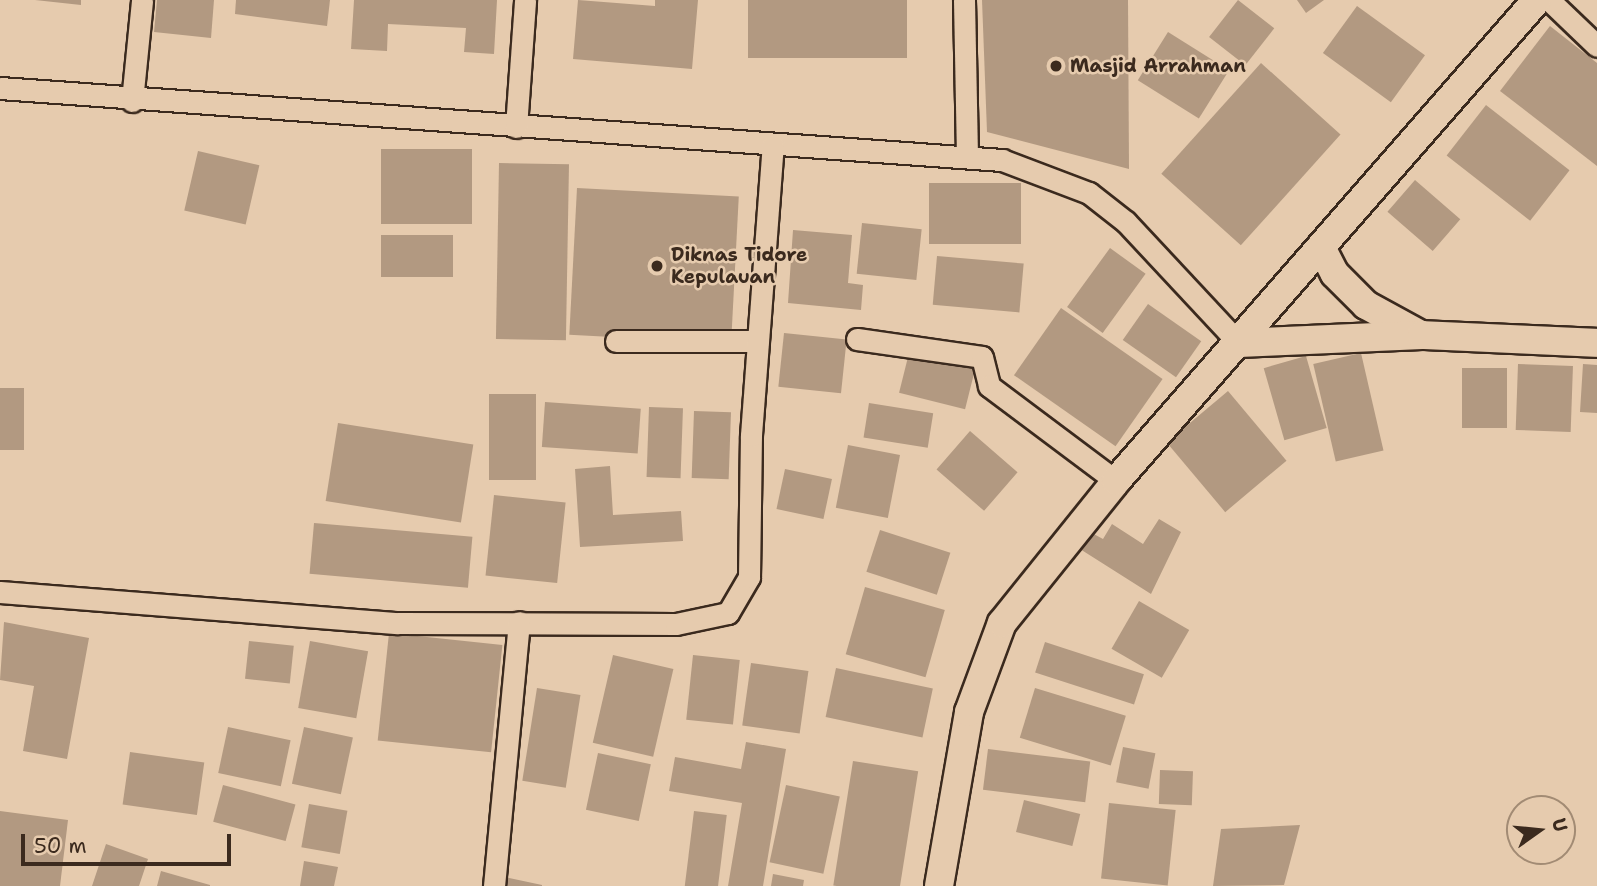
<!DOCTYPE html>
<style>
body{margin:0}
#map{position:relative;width:1597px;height:886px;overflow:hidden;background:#e6cbae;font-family:"Shantell Sans",sans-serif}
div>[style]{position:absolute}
.building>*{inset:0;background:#b29981;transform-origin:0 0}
.roads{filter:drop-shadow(2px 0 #3b2a1e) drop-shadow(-2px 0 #3b2a1e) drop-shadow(0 2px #3b2a1e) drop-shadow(0 -2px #3b2a1e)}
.minor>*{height:21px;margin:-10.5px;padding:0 10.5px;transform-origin:10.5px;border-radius:10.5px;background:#e6cbae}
.tertiary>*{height:28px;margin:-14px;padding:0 14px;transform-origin:14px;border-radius:14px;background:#e6cbae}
.dots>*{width:19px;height:19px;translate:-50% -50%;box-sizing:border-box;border:4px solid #e6cbae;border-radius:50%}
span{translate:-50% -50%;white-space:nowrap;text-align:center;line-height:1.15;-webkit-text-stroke:5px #e6cbae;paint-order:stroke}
.poi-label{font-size:19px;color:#3b2a1e;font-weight:700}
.left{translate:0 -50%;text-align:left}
.north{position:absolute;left:1506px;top:795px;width:70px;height:70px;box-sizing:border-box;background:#e6cbae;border:2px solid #a28b74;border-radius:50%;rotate:75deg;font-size:19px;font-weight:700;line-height:28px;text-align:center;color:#3b2a1e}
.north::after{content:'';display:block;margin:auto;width:24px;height:32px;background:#3b2a1e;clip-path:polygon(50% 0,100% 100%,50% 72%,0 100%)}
.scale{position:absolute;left:21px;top:834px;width:210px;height:32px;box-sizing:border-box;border:4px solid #3b2a1e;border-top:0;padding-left:9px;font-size:21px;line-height:24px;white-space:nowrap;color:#3b2a1e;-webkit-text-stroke:5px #e6cbae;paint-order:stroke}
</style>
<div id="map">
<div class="building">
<i style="clip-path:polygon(35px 0,81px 0,81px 5px)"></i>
<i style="clip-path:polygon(157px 0,214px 0,211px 38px,154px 32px)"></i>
<i style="clip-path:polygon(236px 0,330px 0,327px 26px,235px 14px)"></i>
<i style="clip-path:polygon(354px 0,497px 0,494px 54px,464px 52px,466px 28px,388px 24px,387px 51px,351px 49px)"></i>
<i style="clip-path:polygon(578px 0,655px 6px,655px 0,698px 0,692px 69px,573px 59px)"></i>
<i style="left:748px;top:0;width:159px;height:58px"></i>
<i style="clip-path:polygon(982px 0,1128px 0,1129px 169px,987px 132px)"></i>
<i style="left:1238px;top:0;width:46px;height:47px;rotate:38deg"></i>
<i style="clip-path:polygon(1297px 0,1324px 0,1306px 13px)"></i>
<i style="left:1357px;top:6px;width:84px;height:58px;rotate:36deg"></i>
<i style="clip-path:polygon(1550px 26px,1597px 63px,1597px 166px,1500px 91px)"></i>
<i style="left:1168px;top:32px;width:72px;height:57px;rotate:32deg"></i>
<i style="left:1261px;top:63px;width:107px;height:149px;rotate:42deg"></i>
<i style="left:1486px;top:105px;width:106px;height:64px;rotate:38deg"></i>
<i style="left:381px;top:149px;width:91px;height:75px"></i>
<i style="left:198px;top:151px;width:63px;height:61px;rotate:13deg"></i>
<i style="left:499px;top:163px;width:70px;height:176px;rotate:1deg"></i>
<i style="left:1415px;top:180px;width:60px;height:42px;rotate:41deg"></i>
<i style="left:929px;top:183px;width:92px;height:61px"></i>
<i style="left:577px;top:188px;width:162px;height:147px;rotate:3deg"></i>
<i style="left:862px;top:223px;width:60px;height:51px;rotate:6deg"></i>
<i style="clip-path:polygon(793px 230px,852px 235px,848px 283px,863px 285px,861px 310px,788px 303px)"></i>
<i style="left:381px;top:235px;width:72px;height:42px"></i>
<i style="left:1110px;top:248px;width:44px;height:73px;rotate:36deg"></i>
<i style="left:937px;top:256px;width:87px;height:49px;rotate:5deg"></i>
<i style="left:1148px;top:304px;width:65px;height:44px;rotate:35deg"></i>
<i style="left:1061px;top:308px;width:124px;height:82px;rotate:35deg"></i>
<i style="left:784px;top:333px;width:63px;height:54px;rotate:6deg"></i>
<i style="left:909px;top:353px;width:68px;height:41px;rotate:14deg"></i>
<i style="left:1361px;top:353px;width:100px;height:49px;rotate:77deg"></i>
<i style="left:1306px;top:356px;width:75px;height:44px;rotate:74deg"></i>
<i style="left:1518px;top:364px;width:55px;height:66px;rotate:2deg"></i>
<i style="clip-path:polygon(1583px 364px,1597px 365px,1597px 413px,1580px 412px)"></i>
<i style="left:1462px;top:368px;width:45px;height:60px"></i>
<i style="left:0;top:388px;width:24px;height:62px"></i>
<i style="left:1228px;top:391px;width:91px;height:80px;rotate:50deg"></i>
<i style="left:489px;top:394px;width:47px;height:86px"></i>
<i style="left:545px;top:402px;width:96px;height:45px;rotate:4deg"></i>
<i style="left:869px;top:403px;width:65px;height:35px;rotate:9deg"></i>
<i style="left:649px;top:407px;width:34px;height:70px;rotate:2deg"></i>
<i style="left:694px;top:411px;width:37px;height:67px;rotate:2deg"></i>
<i style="left:338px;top:423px;width:137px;height:79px;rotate:9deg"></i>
<i style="left:970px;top:431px;width:63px;height:51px;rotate:41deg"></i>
<i style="left:848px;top:445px;width:53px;height:64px;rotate:11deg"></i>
<i style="clip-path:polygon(610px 466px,613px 515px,681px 511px,683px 541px,580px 547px,575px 469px)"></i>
<i style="left:785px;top:469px;width:48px;height:41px;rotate:12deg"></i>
<i style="left:494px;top:495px;width:72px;height:81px;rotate:6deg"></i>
<i style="clip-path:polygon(1159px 519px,1181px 532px,1151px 594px,1080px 549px,1090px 532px,1103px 539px,1112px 524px,1143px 544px)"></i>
<i style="left:314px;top:523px;width:159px;height:51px;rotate:5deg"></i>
<i style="left:880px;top:530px;width:74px;height:44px;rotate:18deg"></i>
<i style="left:865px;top:587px;width:83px;height:70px;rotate:16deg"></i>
<i style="left:1139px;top:601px;width:58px;height:55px;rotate:30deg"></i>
<i style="clip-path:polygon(4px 622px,89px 638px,67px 759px,23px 751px,34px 686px,0 680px)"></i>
<i style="left:389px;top:633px;width:114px;height:108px;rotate:6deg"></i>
<i style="left:249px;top:641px;width:45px;height:38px;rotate:6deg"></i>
<i style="left:310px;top:641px;width:59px;height:68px;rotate:10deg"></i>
<i style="left:1045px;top:642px;width:104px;height:32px;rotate:18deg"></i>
<i style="left:613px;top:655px;width:62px;height:90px;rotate:13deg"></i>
<i style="left:693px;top:655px;width:47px;height:65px;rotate:6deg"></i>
<i style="left:751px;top:663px;width:58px;height:63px;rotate:8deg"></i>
<i style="left:836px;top:668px;width:99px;height:50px;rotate:12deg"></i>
<i style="left:537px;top:688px;width:44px;height:94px;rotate:9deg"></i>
<i style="left:1035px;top:688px;width:95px;height:52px;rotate:17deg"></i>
<i style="left:228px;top:727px;width:64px;height:47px;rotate:12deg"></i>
<i style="left:304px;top:727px;width:50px;height:58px;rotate:12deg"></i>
<i style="clip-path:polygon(746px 742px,786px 749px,763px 886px,728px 886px,742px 803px,669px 791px,675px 757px,741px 769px)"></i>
<i style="left:1123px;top:747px;width:33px;height:36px;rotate:11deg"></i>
<i style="left:988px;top:749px;width:103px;height:41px;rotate:7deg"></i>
<i style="left:130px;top:752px;width:75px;height:53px;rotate:8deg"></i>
<i style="left:598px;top:753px;width:54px;height:58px;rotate:12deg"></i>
<i style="left:853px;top:761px;width:66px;height:126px;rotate:9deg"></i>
<i style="left:1160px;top:770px;width:33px;height:34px;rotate:2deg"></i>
<i style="left:223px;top:785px;width:75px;height:38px;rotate:15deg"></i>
<i style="left:786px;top:785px;width:55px;height:79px;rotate:12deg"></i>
<i style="left:1024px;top:800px;width:58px;height:33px;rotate:14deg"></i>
<i style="left:1109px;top:803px;width:67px;height:76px;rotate:6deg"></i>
<i style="left:309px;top:804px;width:39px;height:44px;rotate:10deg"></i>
<i style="clip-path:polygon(0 811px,68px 820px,60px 886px,0 886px)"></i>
<i style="left:694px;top:811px;width:33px;height:76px;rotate:7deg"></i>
<i style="clip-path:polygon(1300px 825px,1284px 885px,1213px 886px,1221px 829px)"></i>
<i style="clip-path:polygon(106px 844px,148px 859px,139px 886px,92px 886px)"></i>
<i style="clip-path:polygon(304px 861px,338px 867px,334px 886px,300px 886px)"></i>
<i style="clip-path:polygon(161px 871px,210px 885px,210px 886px,157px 886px)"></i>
<i style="clip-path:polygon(773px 874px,804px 880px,803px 886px,771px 886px)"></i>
<i style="clip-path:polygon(505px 877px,542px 885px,542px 886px,503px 886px)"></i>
</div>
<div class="roads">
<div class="minor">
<i style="left:964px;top:0;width:156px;rotate:88.9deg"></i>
<i style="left:1549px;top:0;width:66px;rotate:43.8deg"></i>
<i style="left:0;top:88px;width:1005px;rotate:4.11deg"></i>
<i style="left:1002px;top:160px;width:93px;rotate:20.8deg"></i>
<i style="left:1089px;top:193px;width:47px;rotate:38.1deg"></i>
<i style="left:1126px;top:222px;width:166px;rotate:47deg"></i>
<i style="left:132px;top:101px;width:101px;rotate:-84.3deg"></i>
<i style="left:516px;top:127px;width:127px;rotate:-85.9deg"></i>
<i style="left:857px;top:339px;width:126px;rotate:8.2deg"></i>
<i style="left:982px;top:357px;width:30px;rotate:76deg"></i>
<i style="left:989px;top:386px;width:159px;rotate:36.8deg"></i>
<i style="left:616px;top:341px;width:142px"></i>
<i style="left:0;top:592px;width:399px;rotate:4.5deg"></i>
<i style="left:398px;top:623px;width:278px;rotate:0.2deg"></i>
<i style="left:676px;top:624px;width:53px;rotate:-11.9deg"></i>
<i style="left:728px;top:613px;width:42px;rotate:-59.7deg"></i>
<i style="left:749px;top:577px;width:142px;rotate:-89.2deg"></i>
<i style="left:751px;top:435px;width:291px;rotate:-85.7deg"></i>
<i style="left:494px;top:886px;width:265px;rotate:-84.6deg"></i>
</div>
<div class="tertiary">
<i style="left:1321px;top:247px;width:30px;rotate:63deg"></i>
<i style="left:1335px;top:274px;width:44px;rotate:45deg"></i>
<i style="left:1366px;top:305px;width:60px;rotate:28.7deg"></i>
<i style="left:1239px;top:343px;width:183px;rotate:-2.5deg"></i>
<i style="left:1422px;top:335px;width:175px;rotate:2.6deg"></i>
<i style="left:939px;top:886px;width:177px;rotate:-80.2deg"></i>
<i style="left:969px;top:712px;width:95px;rotate:-69.7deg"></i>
<i style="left:1002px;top:623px;width:182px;rotate:-51.2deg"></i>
<i style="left:1116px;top:481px;width:639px;rotate:-48.81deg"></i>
</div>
</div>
<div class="dots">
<i style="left:1056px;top:66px;background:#3b2a1e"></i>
<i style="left:657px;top:266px;background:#3b2a1e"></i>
</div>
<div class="poi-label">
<span class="left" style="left:1070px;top:66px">Masjid Arrahman</span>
<span class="left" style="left:671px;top:266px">Diknas Tidore<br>Kepulauan</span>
</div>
<div class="north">U</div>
<div class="scale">50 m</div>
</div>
